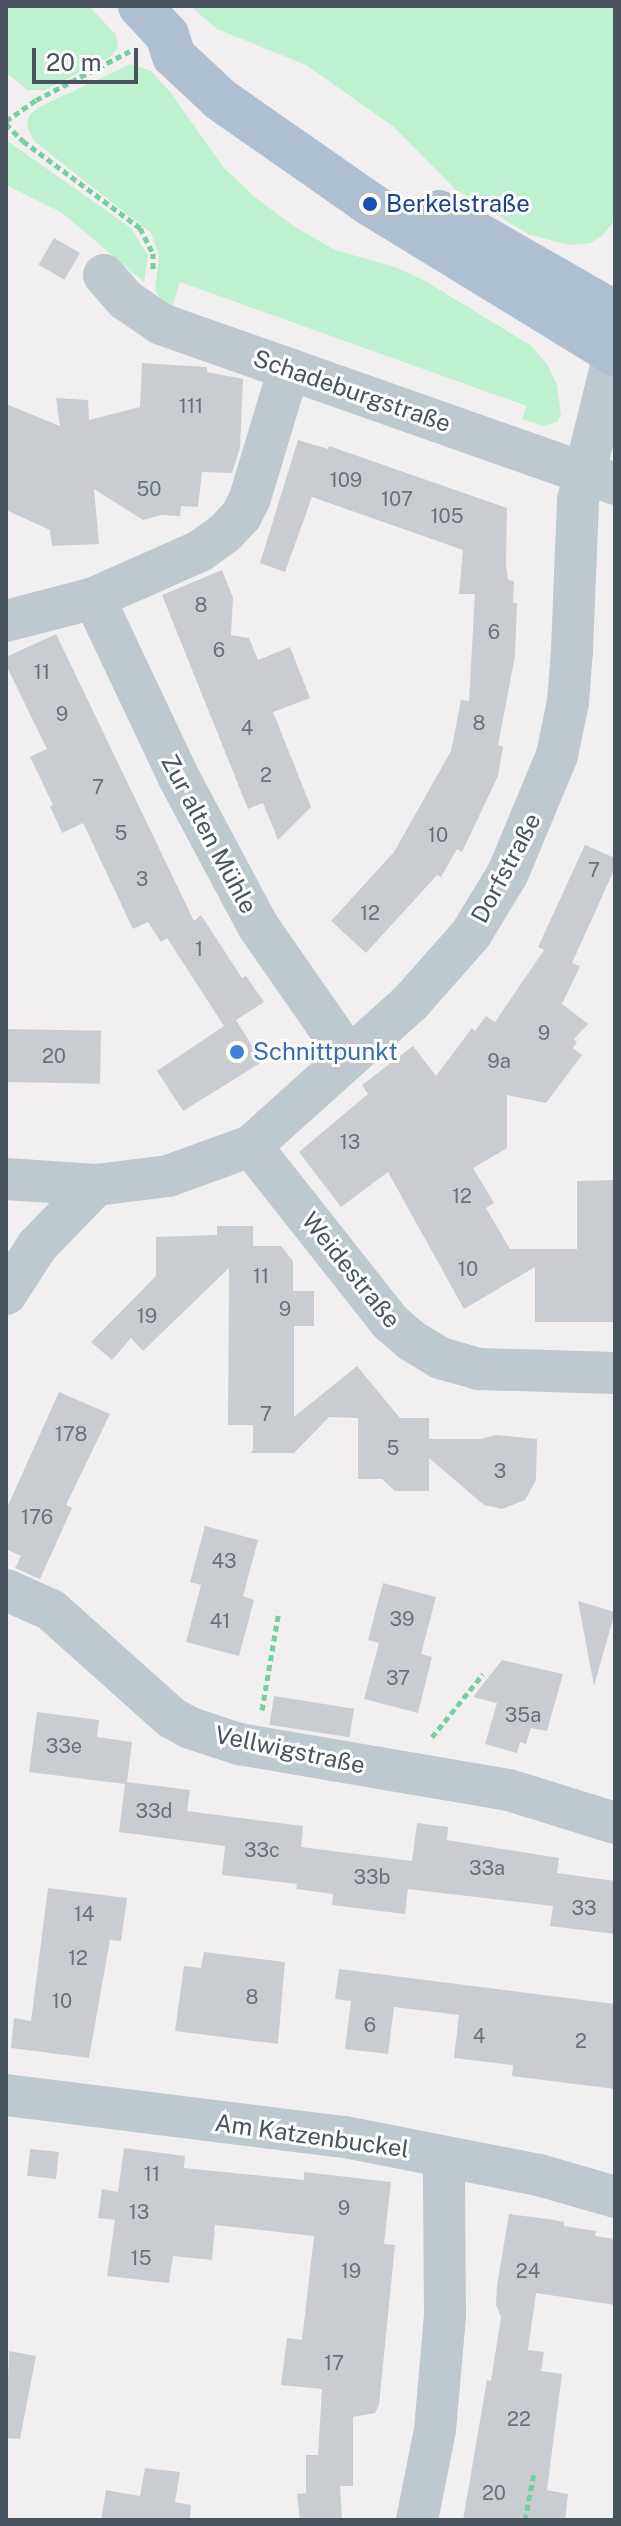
<!DOCTYPE html>
<meta charset="utf-8">
<style>
body{margin:0}
#map{position:relative;width:621px;height:2526px;overflow:hidden;background:#f2eff0;font-family:"Public Sans",sans-serif}
div>[style]{position:absolute}
.green>*{inset:0;background:#bdf1cf}
.building>*{inset:0;background:#c9cdd2;transform-origin:0 0}
.path>*{height:5px;margin-top:-2.5px;transform-origin:0;background:repeating-linear-gradient(90deg,#73d09f 0 6px,transparent 0 10px)}
.minor>*{height:42px;margin:-21px;padding:0 21px;transform-origin:21px;border-radius:21px;background:#bdc8cf}
.major>*{height:44px;margin:-22px;padding:0 22px;transform-origin:22px;border-radius:22px;background:#aec0cf}
.dots>*{width:22px;height:22px;translate:-50% -50%;box-sizing:border-box;border:4px solid #fff;border-radius:50%}
span{translate:-50% -50%;white-space:nowrap;text-align:center;line-height:1.15;-webkit-text-stroke:6px #fff;paint-order:stroke}
.number-label{font-size:20px;color:#68727b}
.number-label span{-webkit-text-stroke-width:0}
.transit-label{font-size:24px;color:#164399}
.left{translate:0 -50%;text-align:left}
.street-label{font-size:24px;color:#47545e}
.shop-label{font-size:24px;color:#366cbe}
.frame{position:absolute;inset:0;border:8px solid #47545e;pointer-events:none}
.scale{position:absolute;left:32px;top:48px;width:106px;height:36px;box-sizing:border-box;border:4px solid #47545e;border-top:0;padding-left:10px;font-size:24px;line-height:28px;white-space:nowrap;color:#47545e;-webkit-text-stroke:6px #fff;paint-order:stroke}
</style>
<div id="map">
<div class="green">
<i style="clip-path:polygon(6px 6px,89px 6px,116px 35px,118px 47px,110px 57px,45px 90px,28px 90px,6px 73px)"></i>
<i style="clip-path:polygon(190px 6px,615px 6px,615px 220px,602px 236px,590px 243px,569px 245px,528px 234px,456px 190px,394px 127px,306px 65px,217px 29px)"></i>
<i style="clip-path:polygon(131px 64px,151px 71px,171px 93px,224px 168px,256px 198px,295px 227px,335px 250px,395px 267px,425px 281px,530px 345px,547px 364px,557px 385px,561px 415px,557px 422px,543px 426px,522px 419px,527px 406px,180px 282px,171px 311px,155px 291px,159px 256px,151px 233px,34px 141px,27px 126px,29px 116px,39px 107px)"></i>
<i style="clip-path:polygon(6px 140px,131px 228px,148px 255px,144px 282px,61px 212px,6px 185px)"></i>
</div>
<div class="building">
<i style="left:54px;top:238px;width:30px;height:31px;rotate:30deg"></i>
<i style="clip-path:polygon(142px 363px,207px 367px,207px 372px,243px 379px,240px 448px,232px 473px,202px 472px,198px 507px,181px 506px,180px 516px,161px 515px,143px 520px,94px 489px,99px 544px,52px 546px,50px 530px,6px 510px,6px 404px,60px 426px,56px 398px,88px 400px,89px 420px,140px 407px)"></i>
<i style="clip-path:polygon(298px 440px,328px 449px,329px 446px,507px 508px,506px 564px,508px 580px,514px 581px,513px 603px,517px 603px,515px 656px,498px 745px,503px 747px,498px 776px,462px 852px,457px 849px,441px 877px,437px 875px,366px 953px,331px 921px,394px 852px,451px 751px,461px 700px,469px 701px,475px 594px,459px 594px,463px 550px,312px 497px,285px 572px,260px 563px)"></i>
<i style="clip-path:polygon(222px 570px,233px 598px,231px 635px,249px 638px,258px 660px,290px 647px,310px 698px,273px 712px,311px 807px,278px 840px,263px 803px,248px 809px,162px 595px)"></i>
<i style="clip-path:polygon(56px 634px,194px 921px,201px 915px,242px 978px,246px 976px,264px 1002px,236px 1020px,262px 1062px,183px 1111px,157px 1071px,224px 1026px,167px 938px,161px 942px,148px 922px,133px 929px,83px 823px,62px 833px,50px 806px,53px 805px,30px 757px,47px 749px,6px 665px,6px 657px)"></i>
<i style="clip-path:polygon(585px 845px,615px 858px,615px 868px,572px 963px,580px 966px,562px 1004px,588px 1024px,574px 1039px,577px 1042px,573px 1048px,582px 1055px,546px 1103px,507px 1095px,507px 1148px,473px 1168px,494px 1203px,486px 1208px,510px 1249px,577px 1249px,577px 1181px,615px 1180px,615px 1322px,535px 1322px,535px 1267px,464px 1309px,388px 1172px,341px 1207px,299px 1152px,368px 1094px,362px 1085px,413px 1046px,436px 1076px,472px 1028px,475px 1031px,486px 1016px,495px 1022px,544px 950px,538px 947px)"></i>
<i style="left:7px;top:1029px;width:94px;height:53px;rotate:1deg"></i>
<i style="clip-path:polygon(217px 1226px,253px 1226px,253px 1246px,281px 1246px,293px 1261px,293px 1291px,314px 1291px,314px 1326px,294px 1326px,294px 1417px,357px 1366px,400px 1418px,429px 1418px,429px 1439px,481px 1439px,496px 1435px,537px 1439px,536px 1480px,525px 1500px,502px 1509px,484px 1505px,429px 1458px,429px 1491px,395px 1491px,382px 1479px,358px 1479px,358px 1418px,329px 1417px,294px 1453px,250px 1453px,253px 1450px,253px 1425px,228px 1425px,229px 1268px,143px 1351px,131px 1338px,112px 1360px,91px 1342px,156px 1276px,156px 1237px,217px 1235px)"></i>
<i style="clip-path:polygon(59px 1392px,110px 1414px,66px 1505px,72px 1508px,40px 1579px,15px 1568px,21px 1556px,6px 1549px,6px 1510px)"></i>
<i style="clip-path:polygon(205px 1526px,258px 1540px,243px 1596px,254px 1600px,239px 1656px,186px 1642px,201px 1585px,190px 1582px)"></i>
<i style="clip-path:polygon(383px 1583px,436px 1597px,421px 1654px,432px 1657px,418px 1713px,364px 1699px,379px 1643px,368px 1640px)"></i>
<i style="clip-path:polygon(578px 1601px,615px 1612px,594px 1686px)"></i>
<i style="clip-path:polygon(502px 1660px,563px 1674px,547px 1731px,531px 1728px,526px 1744px,520px 1742px,517px 1753px,485px 1744px,497px 1703px,473px 1697px)"></i>
<i style="left:274px;top:1696px;width:81px;height:29px;rotate:9deg"></i>
<i style="clip-path:polygon(37px 1712px,99px 1720px,97px 1737px,132px 1742px,127px 1782px,190px 1790px,187px 1811px,303px 1826px,301px 1847px,412px 1861px,417px 1823px,448px 1827px,447px 1840px,559px 1858px,557px 1873px,615px 1881px,615px 1934px,550px 1926px,553px 1906px,408px 1889px,405px 1914px,332px 1905px,333px 1894px,296px 1889px,297px 1884px,222px 1875px,225px 1846px,119px 1832px,125px 1784px,29px 1772px)"></i>
<i style="clip-path:polygon(48px 1888px,127px 1898px,121px 1941px,110px 1940px,89px 2058px,11px 2048px,14px 2018px,31px 2021px)"></i>
<i style="clip-path:polygon(204px 1952px,285px 1962px,278px 2044px,175px 2031px,184px 1966px,201px 1968px)"></i>
<i style="clip-path:polygon(339px 1969px,615px 2004px,615px 2089px,512px 2076px,513px 2065px,454px 2058px,459px 2015px,394px 2007px,388px 2054px,345px 2049px,351px 2001px,335px 1999px)"></i>
<i style="clip-path:polygon(124px 2148px,185px 2156px,184px 2168px,304px 2180px,304px 2172px,391px 2182px,384px 2244px,395px 2245px,379px 2405px,375px 2413px,353px 2417px,353px 2486px,340px 2486px,342px 2520px,300px 2520px,297px 2494px,306px 2493px,306px 2455px,318px 2455px,322px 2389px,281px 2385px,287px 2338px,302px 2340px,314px 2236px,215px 2225px,212px 2260px,173px 2256px,169px 2283px,107px 2276px,115px 2220px,98px 2218px,102px 2189px,118px 2192px)"></i>
<i style="left:30px;top:2149px;width:29px;height:27px;rotate:6deg"></i>
<i style="clip-path:polygon(509px 2214px,554px 2220px,564px 2222px,564px 2226px,596px 2231px,595px 2236px,615px 2239px,615px 2305px,536px 2293px,528px 2350px,544px 2352px,541px 2371px,562px 2374px,547px 2490px,568px 2494px,565px 2520px,463px 2520px,487px 2380px,491px 2381px,501px 2317px,496px 2305px,497px 2285px)"></i>
<i style="clip-path:polygon(9px 2351px,36px 2356px,20px 2439px,6px 2438px)"></i>
<i style="clip-path:polygon(145px 2468px,180px 2472px,175px 2502px,191px 2505px,190px 2520px,101px 2520px,106px 2490px,140px 2496px)"></i>
</div>
<div class="path">
<i style="left:6px;top:121px;width:37px;rotate:-35deg"></i>
<i style="left:36px;top:100px;width:106px;rotate:-27.5deg"></i>
<i style="left:6px;top:124px;width:24px;rotate:45deg"></i>
<i style="left:23px;top:141px;width:146px;rotate:36.6deg"></i>
<i style="left:140px;top:228px;width:28px;rotate:63deg"></i>
<i style="left:153px;top:253px;width:18px;rotate:90deg"></i>
<i style="left:262px;top:1710px;width:100px;rotate:-80.3deg"></i>
<i style="left:432px;top:1737px;width:81px;rotate:-51deg"></i>
<i style="left:525px;top:2520px;width:48px;rotate:-79.2deg"></i>
</div>
<div class="minor">
<i style="left:104px;top:275px;width:33px;rotate:49deg"></i>
<i style="left:126px;top:300px;width:42px;rotate:34.4deg"></i>
<i style="left:161px;top:324px;width:481px;rotate:19.4deg"></i>
<i style="left:94px;top:598px;width:199px;rotate:64.7deg"></i>
<i style="left:179px;top:778px;width:168px;rotate:61.9deg"></i>
<i style="left:258px;top:926px;width:160px;rotate:55.2deg"></i>
<i style="left:6px;top:621px;width:91px;rotate:-14.6deg"></i>
<i style="left:94px;top:598px;width:116px;rotate:-23.9deg"></i>
<i style="left:200px;top:551px;width:31px;rotate:-36deg"></i>
<i style="left:225px;top:533px;width:23px;rotate:-47deg"></i>
<i style="left:241px;top:516px;width:20px;rotate:-63deg"></i>
<i style="left:250px;top:498px;width:135px;rotate:-73.2deg"></i>
<i style="left:251px;top:1146px;width:224px;rotate:51.7deg"></i>
<i style="left:390px;top:1322px;width:29px;rotate:41deg"></i>
<i style="left:412px;top:1341px;width:33px;rotate:31deg"></i>
<i style="left:440px;top:1358px;width:41px;rotate:15.8deg"></i>
<i style="left:479px;top:1369px;width:136px;rotate:1.7deg"></i>
<i style="left:6px;top:1179px;width:90px;rotate:3.8deg"></i>
<i style="left:96px;top:1185px;width:73px;rotate:-7.1deg"></i>
<i style="left:168px;top:1176px;width:88px;rotate:-19.9deg"></i>
<i style="left:251px;top:1146px;width:214px;rotate:-42deg"></i>
<i style="left:410px;top:1003px;width:92px;rotate:-48.5deg"></i>
<i style="left:471px;top:934px;width:71px;rotate:-58.8deg"></i>
<i style="left:508px;top:873px;width:128px;rotate:-67.4deg"></i>
<i style="left:557px;top:755px;width:54px;rotate:-78.3deg"></i>
<i style="left:568px;top:702px;width:52px;rotate:-85.6deg"></i>
<i style="left:572px;top:650px;width:150px;rotate:-87.7deg"></i>
<i style="left:578px;top:500px;width:154px;rotate:-76.1deg"></i>
<i style="left:6px;top:1294px;width:57px;rotate:-57.1deg"></i>
<i style="left:37px;top:1246px;width:85px;rotate:-46deg"></i>
<i style="left:6px;top:1590px;width:49px;rotate:24deg"></i>
<i style="left:51px;top:1610px;width:162px;rotate:41.8deg"></i>
<i style="left:172px;top:1718px;width:21px;rotate:29deg"></i>
<i style="left:190px;top:1728px;width:52px;rotate:18.1deg"></i>
<i style="left:239px;top:1744px;width:274px;rotate:9.7deg"></i>
<i style="left:509px;top:1790px;width:111px;rotate:17.3deg"></i>
<i style="left:6px;top:2095px;width:342px;rotate:7.1deg"></i>
<i style="left:345px;top:2137px;width:198px;rotate:11.1deg"></i>
<i style="left:539px;top:2175px;width:79px;rotate:16.1deg"></i>
<i style="left:417px;top:2520px;width:92px;rotate:-78.7deg"></i>
<i style="left:435px;top:2430px;width:114px;rotate:-85deg"></i>
<i style="left:445px;top:2316px;width:159px;rotate:-90.4deg"></i>
</div>
<div class="major">
<i style="left:140px;top:6px;width:40px;rotate:47deg"></i>
<i style="left:167px;top:35px;width:22px;rotate:72deg"></i>
<i style="left:174px;top:56px;width:64px;rotate:43.1deg"></i>
<i style="left:221px;top:100px;width:182px;rotate:34.9deg"></i>
<i style="left:370px;top:204px;width:287px;rotate:31.5deg"></i>
<i style="left:439px;top:212px;width:203px;rotate:29.8deg"></i>
</div>
<div class="dots">
<i style="left:370px;top:204px;background:#1a4fb4"></i>
<i style="left:237px;top:1052px;background:#3f7fe0"></i>
</div>
<div class="number-label">
<span style="left:191px;top:406px">111</span>
<span style="left:346px;top:480px">109</span>
<span style="left:149px;top:489px">50</span>
<span style="left:397px;top:499px">107</span>
<span style="left:447px;top:516px">105</span>
<span style="left:201px;top:605px">8</span>
<span style="left:494px;top:632px">6</span>
<span style="left:219px;top:650px">6</span>
<span style="left:42px;top:672px">11</span>
<span style="left:62px;top:714px">9</span>
<span style="left:479px;top:723px">8</span>
<span style="left:247px;top:728px">4</span>
<span style="left:266px;top:775px">2</span>
<span style="left:98px;top:787px">7</span>
<span style="left:121px;top:833px">5</span>
<span style="left:438px;top:835px">10</span>
<span style="left:594px;top:870px">7</span>
<span style="left:142px;top:879px">3</span>
<span style="left:370px;top:913px">12</span>
<span style="left:199px;top:949px">1</span>
<span style="left:544px;top:1033px">9</span>
<span style="left:54px;top:1056px">20</span>
<span style="left:499px;top:1061px">9a</span>
<span style="left:350px;top:1142px">13</span>
<span style="left:462px;top:1196px">12</span>
<span style="left:468px;top:1269px">10</span>
<span style="left:261px;top:1276px">11</span>
<span style="left:285px;top:1309px">9</span>
<span style="left:147px;top:1316px">19</span>
<span style="left:266px;top:1414px">7</span>
<span style="left:71px;top:1434px">178</span>
<span style="left:393px;top:1448px">5</span>
<span style="left:500px;top:1471px">3</span>
<span style="left:37px;top:1517px">176</span>
<span style="left:224px;top:1561px">43</span>
<span style="left:402px;top:1619px">39</span>
<span style="left:220px;top:1621px">41</span>
<span style="left:398px;top:1678px">37</span>
<span style="left:523px;top:1715px">35a</span>
<span style="left:64px;top:1746px">33e</span>
<span style="left:154px;top:1811px">33d</span>
<span style="left:262px;top:1850px">33c</span>
<span style="left:487px;top:1868px">33a</span>
<span style="left:372px;top:1877px">33b</span>
<span style="left:584px;top:1908px">33</span>
<span style="left:84px;top:1914px">14</span>
<span style="left:78px;top:1958px">12</span>
<span style="left:252px;top:1997px">8</span>
<span style="left:62px;top:2001px">10</span>
<span style="left:370px;top:2025px">6</span>
<span style="left:479px;top:2036px">4</span>
<span style="left:581px;top:2041px">2</span>
<span style="left:152px;top:2174px">11</span>
<span style="left:344px;top:2208px">9</span>
<span style="left:139px;top:2212px">13</span>
<span style="left:141px;top:2258px">15</span>
<span style="left:351px;top:2271px">19</span>
<span style="left:528px;top:2271px">24</span>
<span style="left:334px;top:2363px">17</span>
<span style="left:519px;top:2419px">22</span>
<span style="left:494px;top:2493px">20</span>
</div>
<div class="transit-label">
<span class="left" style="left:386px;top:204px">Berkelstraße</span>
</div>
<div class="street-label">
<span style="left:352px;top:391px;rotate:19deg">Schadeburgstraße</span>
<span style="left:209px;top:834px;rotate:62deg">Zur alten Mühle</span>
<span style="left:506px;top:868px;rotate:-62deg">Dorfstraße</span>
<span style="left:351px;top:1270px;rotate:51deg">Weidestraße</span>
<span style="left:290px;top:1750px;rotate:12deg">Vellwigstraße</span>
<span style="left:312px;top:2136px;rotate:8deg">Am Katzenbuckel</span>
</div>
<div class="shop-label">
<span class="left" style="left:253px;top:1052px">Schnittpunkt</span>
</div>
<div class="frame"></div>
<div class="scale">20 m</div>
</div>
